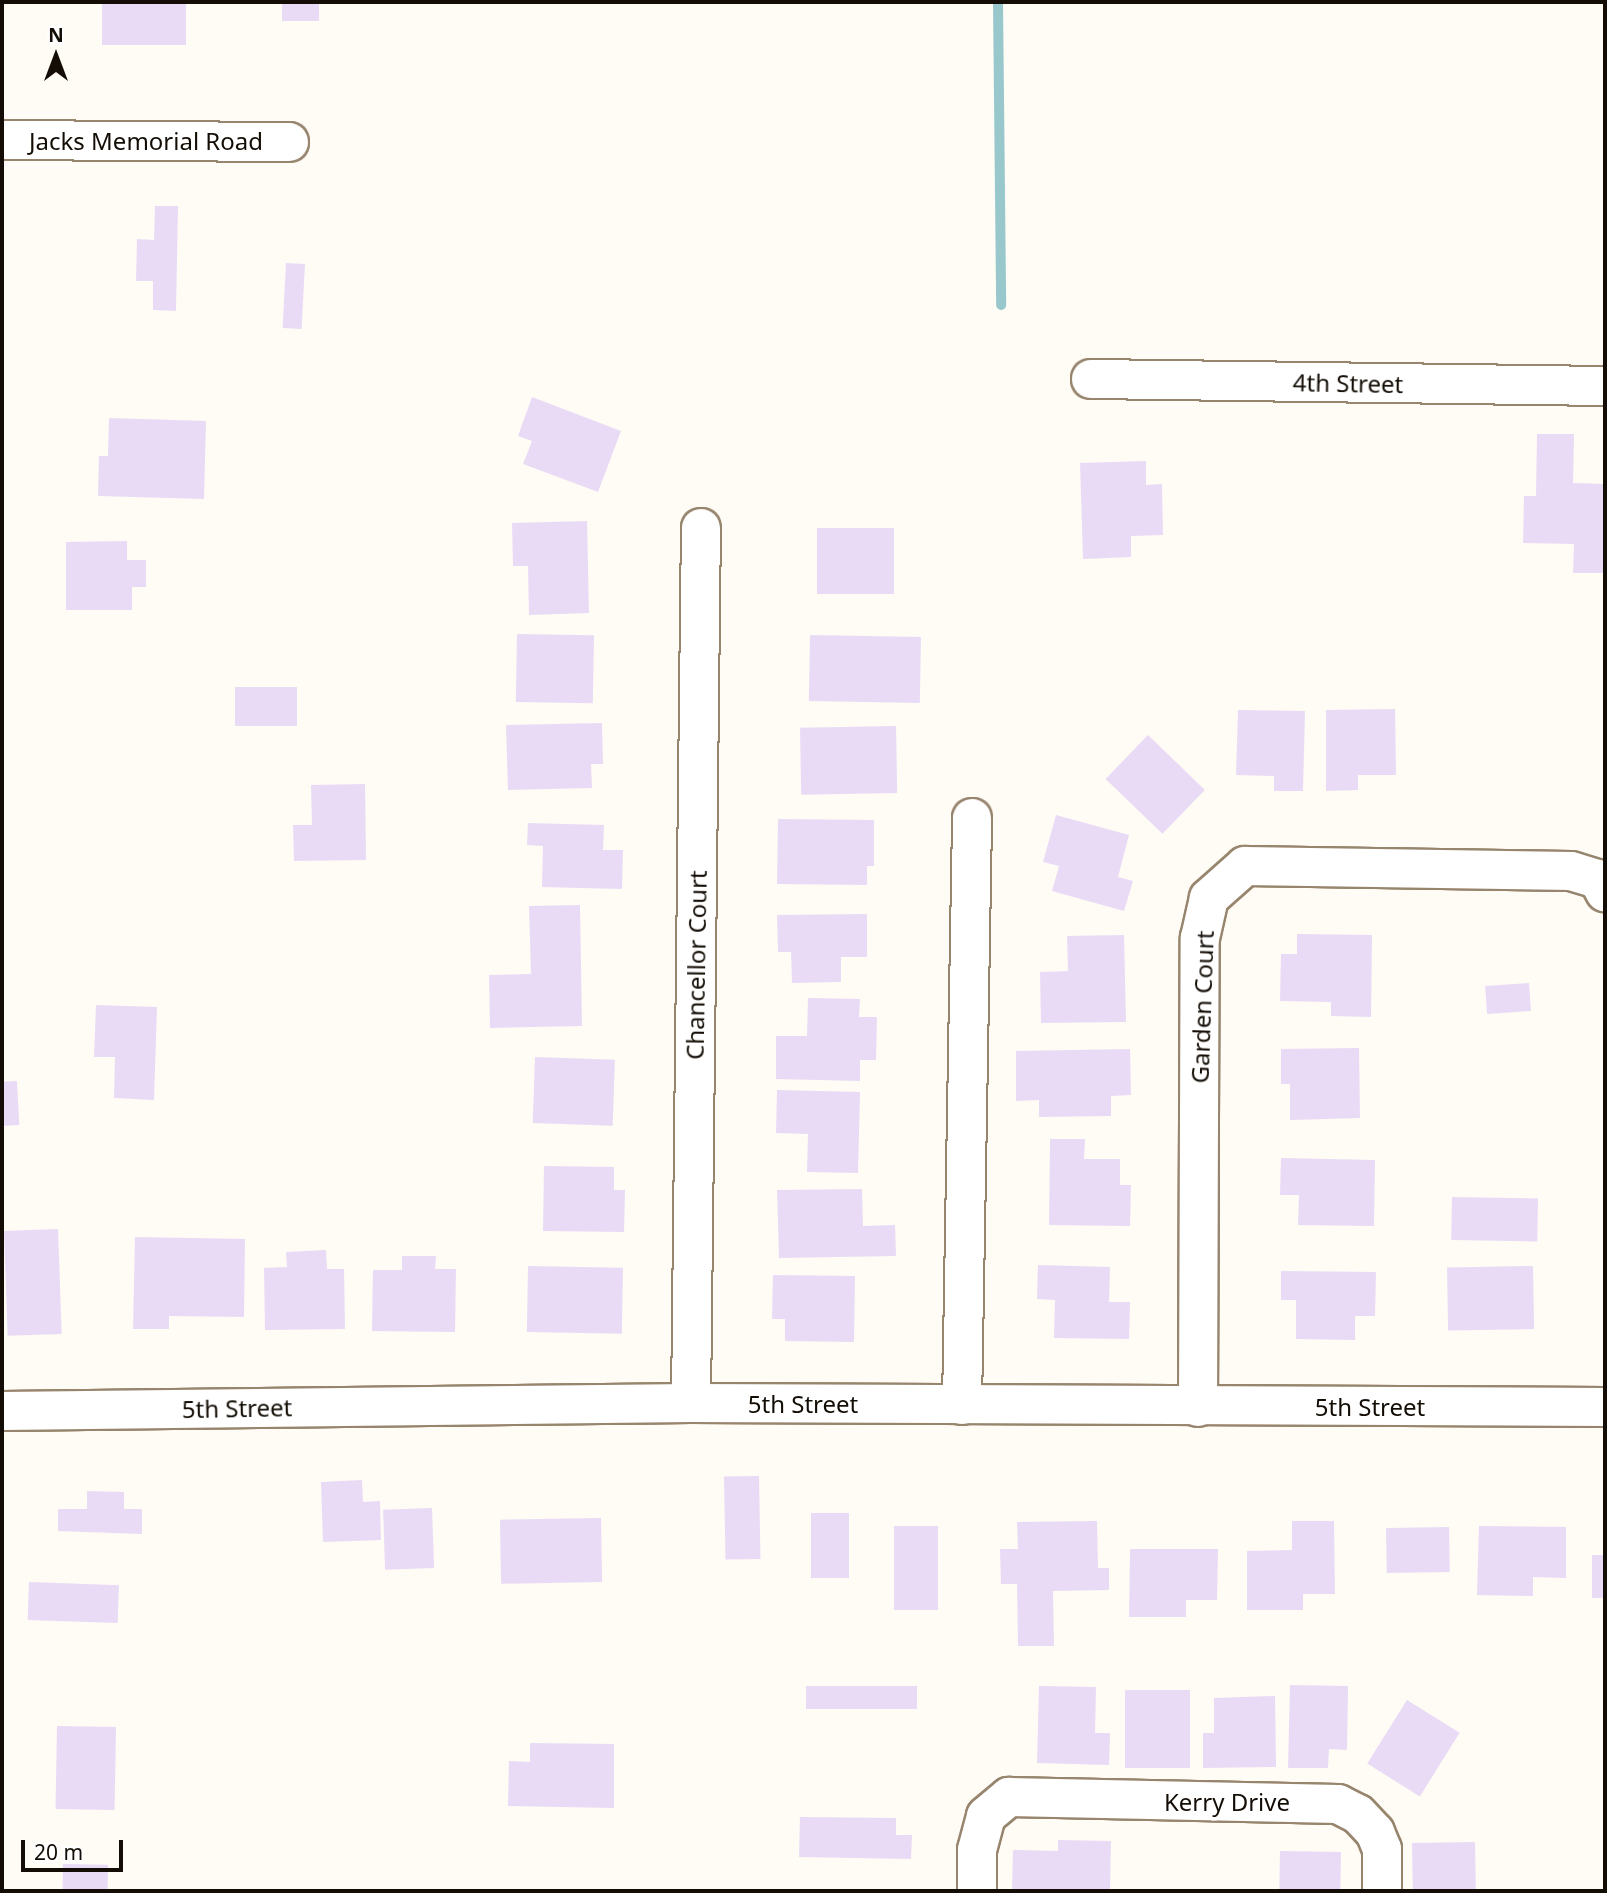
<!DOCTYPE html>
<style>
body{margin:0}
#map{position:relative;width:1607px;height:1893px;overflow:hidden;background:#fffbf5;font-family:"Noto Sans",sans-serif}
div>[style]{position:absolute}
.stream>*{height:10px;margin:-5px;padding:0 5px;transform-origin:5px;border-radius:5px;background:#98c7cc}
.building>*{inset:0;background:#e9dbf6;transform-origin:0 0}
.roads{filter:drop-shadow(2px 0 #97856e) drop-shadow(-2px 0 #97856e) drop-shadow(0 2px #97856e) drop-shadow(0 -2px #97856e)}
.minor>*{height:38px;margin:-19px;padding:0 19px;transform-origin:19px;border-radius:19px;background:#fff}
span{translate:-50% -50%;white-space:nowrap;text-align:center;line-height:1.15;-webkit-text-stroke:7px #fff;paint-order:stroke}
.street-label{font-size:24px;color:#130d05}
.frame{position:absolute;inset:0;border:4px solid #130d05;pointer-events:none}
.north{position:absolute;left:21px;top:21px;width:70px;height:70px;-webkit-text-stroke:5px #fff;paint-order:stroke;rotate:0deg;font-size:19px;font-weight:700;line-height:28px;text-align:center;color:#130d05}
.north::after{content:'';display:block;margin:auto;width:24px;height:32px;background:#130d05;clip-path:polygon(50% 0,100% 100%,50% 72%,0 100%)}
.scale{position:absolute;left:21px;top:1840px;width:102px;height:32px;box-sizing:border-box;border:4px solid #130d05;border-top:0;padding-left:9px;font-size:21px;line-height:24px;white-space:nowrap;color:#130d05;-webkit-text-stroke:5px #fff;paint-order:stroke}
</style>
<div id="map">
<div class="stream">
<i style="left:998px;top:2px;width:303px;rotate:89.4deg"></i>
</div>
<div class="building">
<i style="left:102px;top:2px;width:84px;height:43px"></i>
<i style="left:282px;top:2px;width:37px;height:19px"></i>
<i style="clip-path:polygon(155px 206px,178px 206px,176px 311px,153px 310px,153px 281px,136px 281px,137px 239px,154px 240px)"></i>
<i style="left:286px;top:263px;width:19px;height:65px;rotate:3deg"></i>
<i style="clip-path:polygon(532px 397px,621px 431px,598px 492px,523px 464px,532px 441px,518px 436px)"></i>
<i style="clip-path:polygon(109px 418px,206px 421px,204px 499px,98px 496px,99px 456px,108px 456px)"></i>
<i style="clip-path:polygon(1537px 434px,1574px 434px,1573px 483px,1605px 484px,1605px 573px,1573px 573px,1574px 544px,1523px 543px,1524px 496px,1536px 496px)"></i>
<i style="clip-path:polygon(1146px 461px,1146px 485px,1162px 484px,1163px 535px,1131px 536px,1131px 557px,1083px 559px,1080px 463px)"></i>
<i style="clip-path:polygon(587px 521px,589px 613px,529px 615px,528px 566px,513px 566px,512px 523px)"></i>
<i style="left:817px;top:528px;width:77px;height:66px"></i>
<i style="clip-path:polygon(127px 541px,127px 560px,146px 560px,146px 587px,132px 587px,132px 610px,66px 610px,66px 542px)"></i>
<i style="left:517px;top:634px;width:77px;height:68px;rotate:1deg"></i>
<i style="left:810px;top:635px;width:111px;height:66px;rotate:1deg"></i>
<i style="left:235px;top:687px;width:62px;height:39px"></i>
<i style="clip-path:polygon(1395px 709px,1396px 775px,1358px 775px,1358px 790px,1326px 791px,1326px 710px)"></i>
<i style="clip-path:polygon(1238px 710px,1305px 711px,1303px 791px,1274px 791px,1274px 776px,1236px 775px)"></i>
<i style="clip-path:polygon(602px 723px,603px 764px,591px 764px,592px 788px,508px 790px,506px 725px)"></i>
<i style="left:896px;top:726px;width:67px;height:96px;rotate:89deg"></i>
<i style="left:1148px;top:735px;width:79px;height:61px;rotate:44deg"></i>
<i style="clip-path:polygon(365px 784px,366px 860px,294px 861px,293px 825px,312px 825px,311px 785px)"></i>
<i style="clip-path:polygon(1056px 815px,1129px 835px,1118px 877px,1133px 881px,1124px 911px,1052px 891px,1059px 866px,1043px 862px)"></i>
<i style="clip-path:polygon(778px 819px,874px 820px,874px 866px,867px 866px,867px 885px,777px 884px)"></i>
<i style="clip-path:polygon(528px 823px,604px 825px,603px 850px,623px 850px,622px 889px,542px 887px,543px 846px,527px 845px)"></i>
<i style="clip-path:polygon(580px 905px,582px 1026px,490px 1028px,489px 975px,531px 974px,529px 906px)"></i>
<i style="clip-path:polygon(867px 914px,867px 957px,841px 957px,841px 982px,792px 983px,791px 952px,778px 952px,777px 915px)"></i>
<i style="clip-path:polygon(1297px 934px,1372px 935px,1371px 1017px,1331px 1016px,1331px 1002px,1280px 1001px,1281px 954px,1297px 954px)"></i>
<i style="clip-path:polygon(1124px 935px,1126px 1022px,1041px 1023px,1040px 972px,1068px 971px,1067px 936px)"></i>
<i style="left:1529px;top:983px;width:28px;height:44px;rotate:86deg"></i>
<i style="clip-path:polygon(808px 998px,860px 999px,859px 1017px,877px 1017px,876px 1060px,860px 1060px,860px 1081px,776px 1079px,776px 1036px,807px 1036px)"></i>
<i style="clip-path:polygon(96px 1005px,157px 1007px,154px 1100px,114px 1098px,115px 1057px,94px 1057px)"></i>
<i style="clip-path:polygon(1359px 1048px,1360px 1118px,1290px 1120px,1290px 1084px,1281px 1084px,1281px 1049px)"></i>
<i style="clip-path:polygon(1130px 1049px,1131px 1095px,1111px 1096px,1111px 1116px,1039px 1117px,1039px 1100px,1016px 1101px,1016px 1051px)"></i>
<i style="left:535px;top:1057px;width:80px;height:66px;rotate:2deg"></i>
<i style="left:17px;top:1081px;width:44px;height:15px;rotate:87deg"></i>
<i style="clip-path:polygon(777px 1090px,860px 1092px,858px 1173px,807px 1172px,808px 1134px,776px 1133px)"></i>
<i style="clip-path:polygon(1050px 1139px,1085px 1139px,1084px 1159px,1120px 1159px,1120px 1185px,1131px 1185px,1130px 1226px,1049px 1225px)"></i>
<i style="clip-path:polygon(1281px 1158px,1375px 1160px,1374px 1226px,1298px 1225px,1299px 1195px,1280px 1195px)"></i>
<i style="clip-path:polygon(544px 1166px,614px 1167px,614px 1190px,625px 1190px,624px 1232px,543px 1231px)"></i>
<i style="clip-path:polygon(862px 1189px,863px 1226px,895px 1225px,896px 1256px,779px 1258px,777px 1190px)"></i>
<i style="left:1452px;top:1197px;width:86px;height:43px;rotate:1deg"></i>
<i style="left:58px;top:1229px;width:105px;height:54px;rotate:88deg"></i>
<i style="clip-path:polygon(135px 1237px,245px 1239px,244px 1317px,169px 1316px,169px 1329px,133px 1329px)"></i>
<i style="clip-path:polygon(326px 1250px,327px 1269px,344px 1269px,345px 1329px,265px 1330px,264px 1268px,287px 1267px,286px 1252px)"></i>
<i style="clip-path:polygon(402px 1256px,436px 1256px,435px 1269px,456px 1269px,455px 1332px,372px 1331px,373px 1270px,402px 1270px)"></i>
<i style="clip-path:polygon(1038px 1265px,1110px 1267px,1109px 1302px,1130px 1302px,1129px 1339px,1054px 1338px,1055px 1300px,1037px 1299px)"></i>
<i style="left:528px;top:1266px;width:95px;height:66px;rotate:1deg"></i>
<i style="left:1533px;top:1266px;width:63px;height:86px;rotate:89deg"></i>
<i style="clip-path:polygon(1281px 1271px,1376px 1272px,1375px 1316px,1355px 1316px,1355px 1340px,1296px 1339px,1296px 1300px,1281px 1300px)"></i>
<i style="clip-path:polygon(773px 1275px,855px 1276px,854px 1342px,785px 1341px,785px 1319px,772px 1319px)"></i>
<i style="left:759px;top:1476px;width:83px;height:35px;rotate:89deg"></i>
<i style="clip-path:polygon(362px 1480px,363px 1502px,380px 1501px,381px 1540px,323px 1542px,321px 1482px)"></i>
<i style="clip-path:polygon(87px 1491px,124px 1492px,124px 1509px,142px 1509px,142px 1534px,58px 1531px,58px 1509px,87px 1509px)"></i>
<i style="left:432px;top:1508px;width:60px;height:49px;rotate:88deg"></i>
<i style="left:811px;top:1513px;width:38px;height:65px"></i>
<i style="left:601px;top:1518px;width:64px;height:101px;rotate:89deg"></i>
<i style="clip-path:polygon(1097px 1521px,1098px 1568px,1109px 1568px,1109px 1590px,1053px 1591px,1054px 1646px,1018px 1646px,1017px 1584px,1001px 1584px,1000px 1549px,1018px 1549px,1017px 1522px)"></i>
<i style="clip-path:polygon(1292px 1521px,1334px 1521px,1335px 1594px,1303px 1594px,1303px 1610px,1247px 1610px,1247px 1551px,1292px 1550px)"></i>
<i style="left:894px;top:1526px;width:44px;height:84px"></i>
<i style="clip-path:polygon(1479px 1526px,1566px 1527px,1566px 1578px,1533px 1577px,1533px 1596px,1477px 1595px)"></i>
<i style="left:1449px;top:1527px;width:45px;height:63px;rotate:89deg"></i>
<i style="clip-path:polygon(1130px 1549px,1218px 1549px,1217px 1600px,1186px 1600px,1186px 1617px,1129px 1617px)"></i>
<i style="left:1592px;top:1555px;width:13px;height:43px"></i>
<i style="left:29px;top:1582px;width:90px;height:38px;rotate:2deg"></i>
<i style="clip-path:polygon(1290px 1685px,1348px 1686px,1347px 1750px,1329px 1749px,1328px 1768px,1288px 1768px)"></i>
<i style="left:917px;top:1686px;width:23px;height:111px;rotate:90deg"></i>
<i style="clip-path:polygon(1039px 1686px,1096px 1687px,1095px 1733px,1110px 1733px,1109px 1765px,1037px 1763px)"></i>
<i style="left:1125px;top:1690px;width:65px;height:78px"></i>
<i style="clip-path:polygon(1275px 1696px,1276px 1767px,1203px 1768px,1203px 1733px,1214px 1733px,1214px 1698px)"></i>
<i style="left:1407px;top:1700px;width:62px;height:75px;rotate:32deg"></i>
<i style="left:57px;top:1726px;width:59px;height:83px;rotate:1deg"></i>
<i style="clip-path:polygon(530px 1743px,614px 1744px,614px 1808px,508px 1806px,509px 1761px,530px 1762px)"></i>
<i style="clip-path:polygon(800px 1817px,896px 1818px,896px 1835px,912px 1835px,911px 1859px,799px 1857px)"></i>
<i style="clip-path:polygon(1058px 1840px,1111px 1841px,1110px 1891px,1012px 1891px,1013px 1850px,1058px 1851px)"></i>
<i style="left:1475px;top:1842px;width:49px;height:63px;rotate:89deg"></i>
<i style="left:1280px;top:1851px;width:61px;height:40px;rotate:1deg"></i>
<i style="left:63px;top:1864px;width:45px;height:27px;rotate:1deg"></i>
</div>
<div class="roads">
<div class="minor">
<i style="left:2px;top:140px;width:287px;rotate:0.4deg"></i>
<i style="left:1091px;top:379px;width:514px;rotate:0.78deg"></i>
<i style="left:691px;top:1403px;width:875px;rotate:-89.35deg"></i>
<i style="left:962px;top:1405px;width:587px;rotate:-89.02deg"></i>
<i style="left:1198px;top:1407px;width:469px;rotate:-89.8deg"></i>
<i style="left:1200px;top:938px;width:41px;rotate:-77.3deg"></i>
<i style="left:1209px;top:898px;width:48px;rotate:-41.6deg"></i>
<i style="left:1245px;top:866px;width:326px;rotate:0.9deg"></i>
<i style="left:1571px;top:871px;width:28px;rotate:17deg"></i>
<i style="left:1598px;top:879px;width:15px;rotate:62deg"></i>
<i style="left:2px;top:1411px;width:689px;rotate:-0.67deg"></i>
<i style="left:691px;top:1403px;width:914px;rotate:0.25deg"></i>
<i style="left:977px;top:1891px;width:41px;rotate:-90deg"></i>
<i style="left:977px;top:1850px;width:35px;rotate:-75deg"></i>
<i style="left:986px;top:1816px;width:30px;rotate:-40deg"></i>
<i style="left:1009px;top:1797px;width:329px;rotate:1.2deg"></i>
<i style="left:1338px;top:1804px;width:22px;rotate:27deg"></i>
<i style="left:1358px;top:1814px;width:25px;rotate:47deg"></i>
<i style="left:1375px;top:1832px;width:18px;rotate:68deg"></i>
<i style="left:1382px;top:1849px;width:42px;rotate:90deg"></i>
</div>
</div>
<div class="street-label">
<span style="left:146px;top:141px">Jacks Memorial Road</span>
<span style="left:1348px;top:383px;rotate:1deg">4th Street</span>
<span style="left:696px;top:965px;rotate:-89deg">Chancellor Court</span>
<span style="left:1202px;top:1007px;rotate:-88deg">Garden Court</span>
<span style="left:803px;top:1404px">5th Street</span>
<span style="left:1370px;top:1407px">5th Street</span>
<span style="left:237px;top:1408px;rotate:-1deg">5th Street</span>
<span style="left:1227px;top:1802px">Kerry Drive</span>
</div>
<div class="frame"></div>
<div class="north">N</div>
<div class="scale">20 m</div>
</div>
